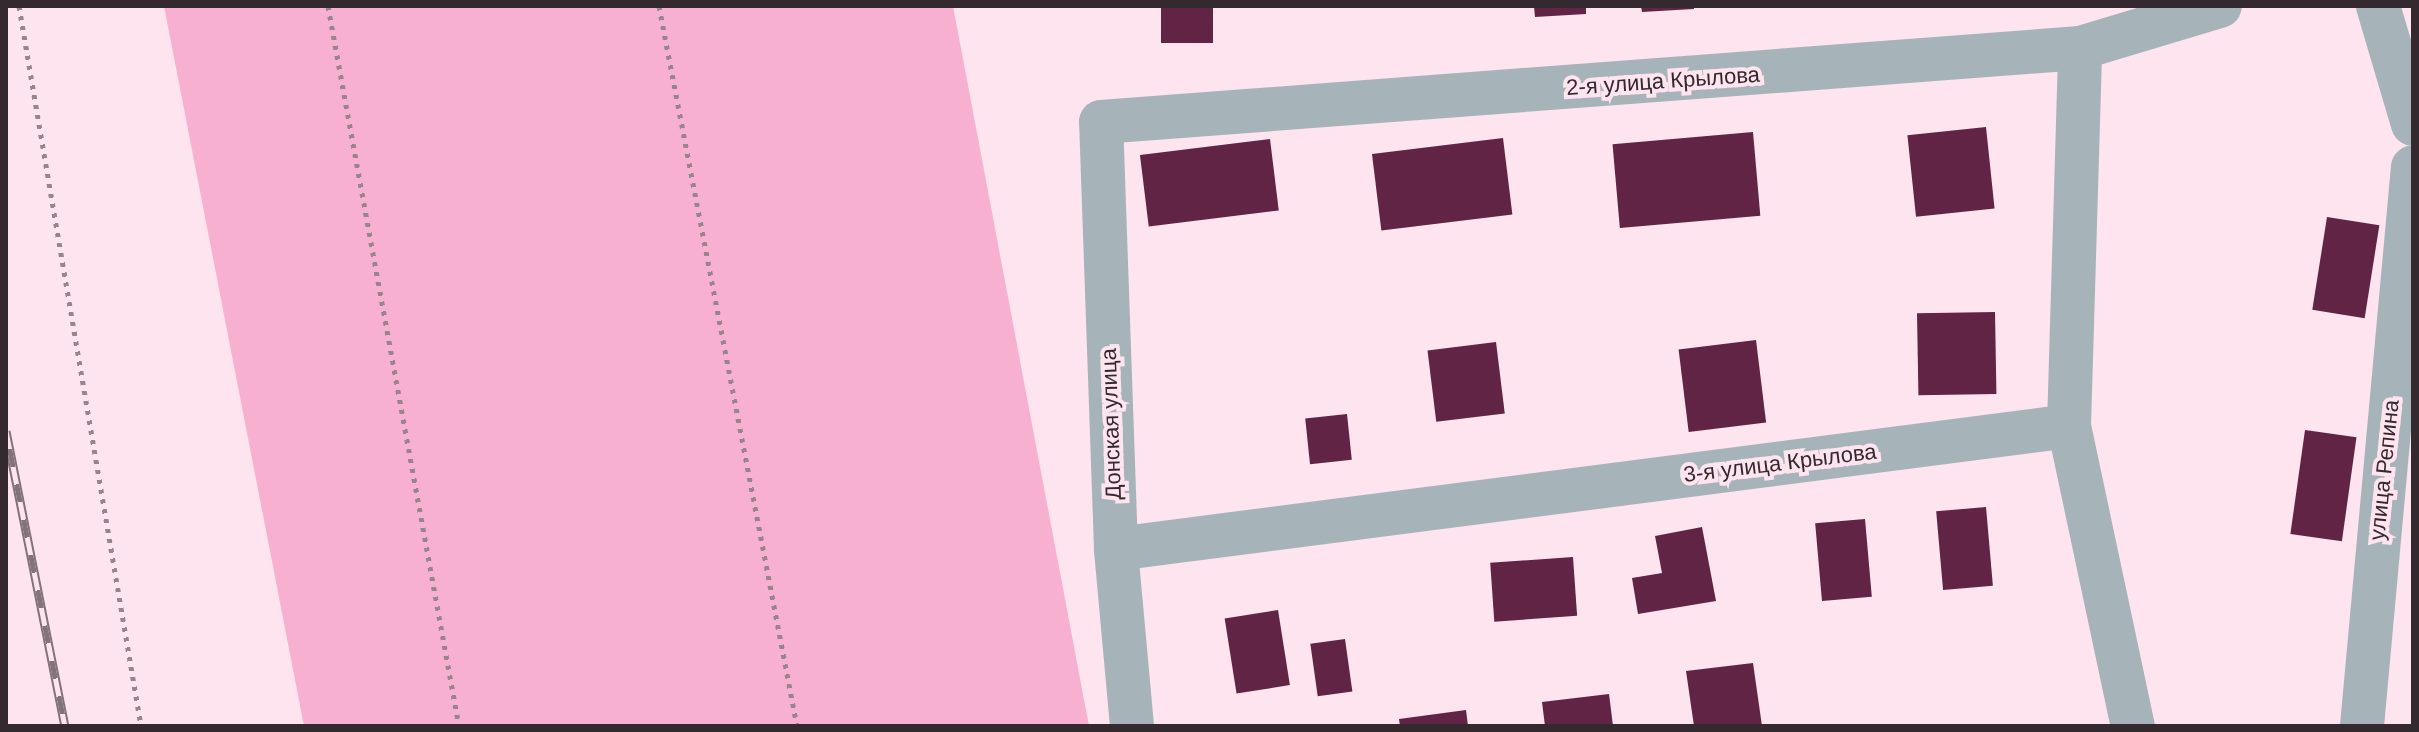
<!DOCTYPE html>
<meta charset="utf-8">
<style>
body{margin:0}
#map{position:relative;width:2419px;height:732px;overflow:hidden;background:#fee4ef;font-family:Arial,sans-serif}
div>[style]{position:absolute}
.green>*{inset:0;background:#f8b0d1}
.building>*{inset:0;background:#612444;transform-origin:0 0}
.path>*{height:5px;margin-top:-2.5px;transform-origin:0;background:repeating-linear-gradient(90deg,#97848c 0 4px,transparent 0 10px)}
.minor>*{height:44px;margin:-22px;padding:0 22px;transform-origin:22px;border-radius:22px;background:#a6b4ba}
.rail>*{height:9px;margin-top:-4.5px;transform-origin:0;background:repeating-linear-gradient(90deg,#fee4ef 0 18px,#83727a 0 36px);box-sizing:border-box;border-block:2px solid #83727a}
span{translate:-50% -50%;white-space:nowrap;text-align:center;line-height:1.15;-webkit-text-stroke:8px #fee4ef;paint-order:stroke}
.street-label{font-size:22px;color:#34292e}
.frame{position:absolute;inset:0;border:8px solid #34292e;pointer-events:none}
</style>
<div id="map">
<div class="green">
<i style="clip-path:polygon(164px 6px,953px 6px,1089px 726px,304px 726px)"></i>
</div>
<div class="building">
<i style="left:1161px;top:6px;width:52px;height:37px"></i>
<i style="clip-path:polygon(1534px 6px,1586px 6px,1586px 14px,1535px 17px)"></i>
<i style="clip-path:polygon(1641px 6px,1694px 6px,1694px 9px,1642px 12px)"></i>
<i style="left:1986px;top:127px;width:82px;height:79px;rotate:84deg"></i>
<i style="left:1753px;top:132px;width:84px;height:141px;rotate:85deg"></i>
<i style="left:1503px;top:138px;width:77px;height:132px;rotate:83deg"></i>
<i style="left:1270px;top:139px;width:72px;height:131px;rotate:83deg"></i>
<i style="left:2327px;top:217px;width:53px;height:94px;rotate:9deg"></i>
<i style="left:1995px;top:312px;width:82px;height:78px;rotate:89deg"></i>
<i style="left:1756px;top:340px;width:83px;height:78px;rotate:83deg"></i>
<i style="left:1496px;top:342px;width:72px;height:69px;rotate:83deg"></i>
<i style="left:1347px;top:414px;width:46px;height:42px;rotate:84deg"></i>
<i style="left:2305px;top:430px;width:52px;height:105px;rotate:8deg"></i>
<i style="left:1986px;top:507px;width:79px;height:50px;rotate:85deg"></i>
<i style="left:1865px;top:519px;width:78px;height:50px;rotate:85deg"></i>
<i style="clip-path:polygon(1702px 527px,1716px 601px,1638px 614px,1632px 578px,1662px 573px,1655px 536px)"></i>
<i style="left:1573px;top:557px;width:59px;height:83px;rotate:86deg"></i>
<i style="left:1278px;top:610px;width:76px;height:54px;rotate:81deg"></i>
<i style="left:1345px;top:639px;width:53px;height:35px;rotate:82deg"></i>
<i style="clip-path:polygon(1753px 663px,1762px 726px,1694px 726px,1686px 671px)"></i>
<i style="clip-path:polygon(1609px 694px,1613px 726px,1545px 726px,1542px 702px)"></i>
<i style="clip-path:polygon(1466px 710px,1468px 726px,1400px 726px,1399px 719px)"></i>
</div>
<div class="path">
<i style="left:19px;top:6px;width:730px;rotate:80.38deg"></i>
<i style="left:328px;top:6px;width:732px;rotate:79.69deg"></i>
<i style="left:659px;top:6px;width:733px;rotate:79.15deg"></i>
</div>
<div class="minor">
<i style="left:2378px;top:6px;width:123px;rotate:73.5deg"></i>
<i style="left:2069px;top:426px;width:307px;rotate:78deg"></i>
<i style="left:1116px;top:549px;width:961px;rotate:-7.35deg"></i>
<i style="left:2069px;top:426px;width:378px;rotate:-88.3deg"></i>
<i style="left:1132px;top:726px;width:178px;rotate:-95.2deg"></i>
<i style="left:1116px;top:549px;width:427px;rotate:-92deg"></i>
<i style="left:1101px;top:122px;width:982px;rotate:-4.32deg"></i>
<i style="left:2080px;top:48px;width:146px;rotate:-16.7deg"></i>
<i style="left:2362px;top:726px;width:561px;rotate:-84.79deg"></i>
</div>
<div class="rail">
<i style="left:6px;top:431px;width:301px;rotate:78.7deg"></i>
</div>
<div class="street-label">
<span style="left:1663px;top:81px;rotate:-4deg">2-я улица Крылова</span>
<span style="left:1111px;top:424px;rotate:-92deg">Донская улица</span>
<span style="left:1780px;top:463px;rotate:-7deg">3-я улица Крылова</span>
<span style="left:2384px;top:470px;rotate:-84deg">улица Репина</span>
</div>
<div class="frame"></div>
</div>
